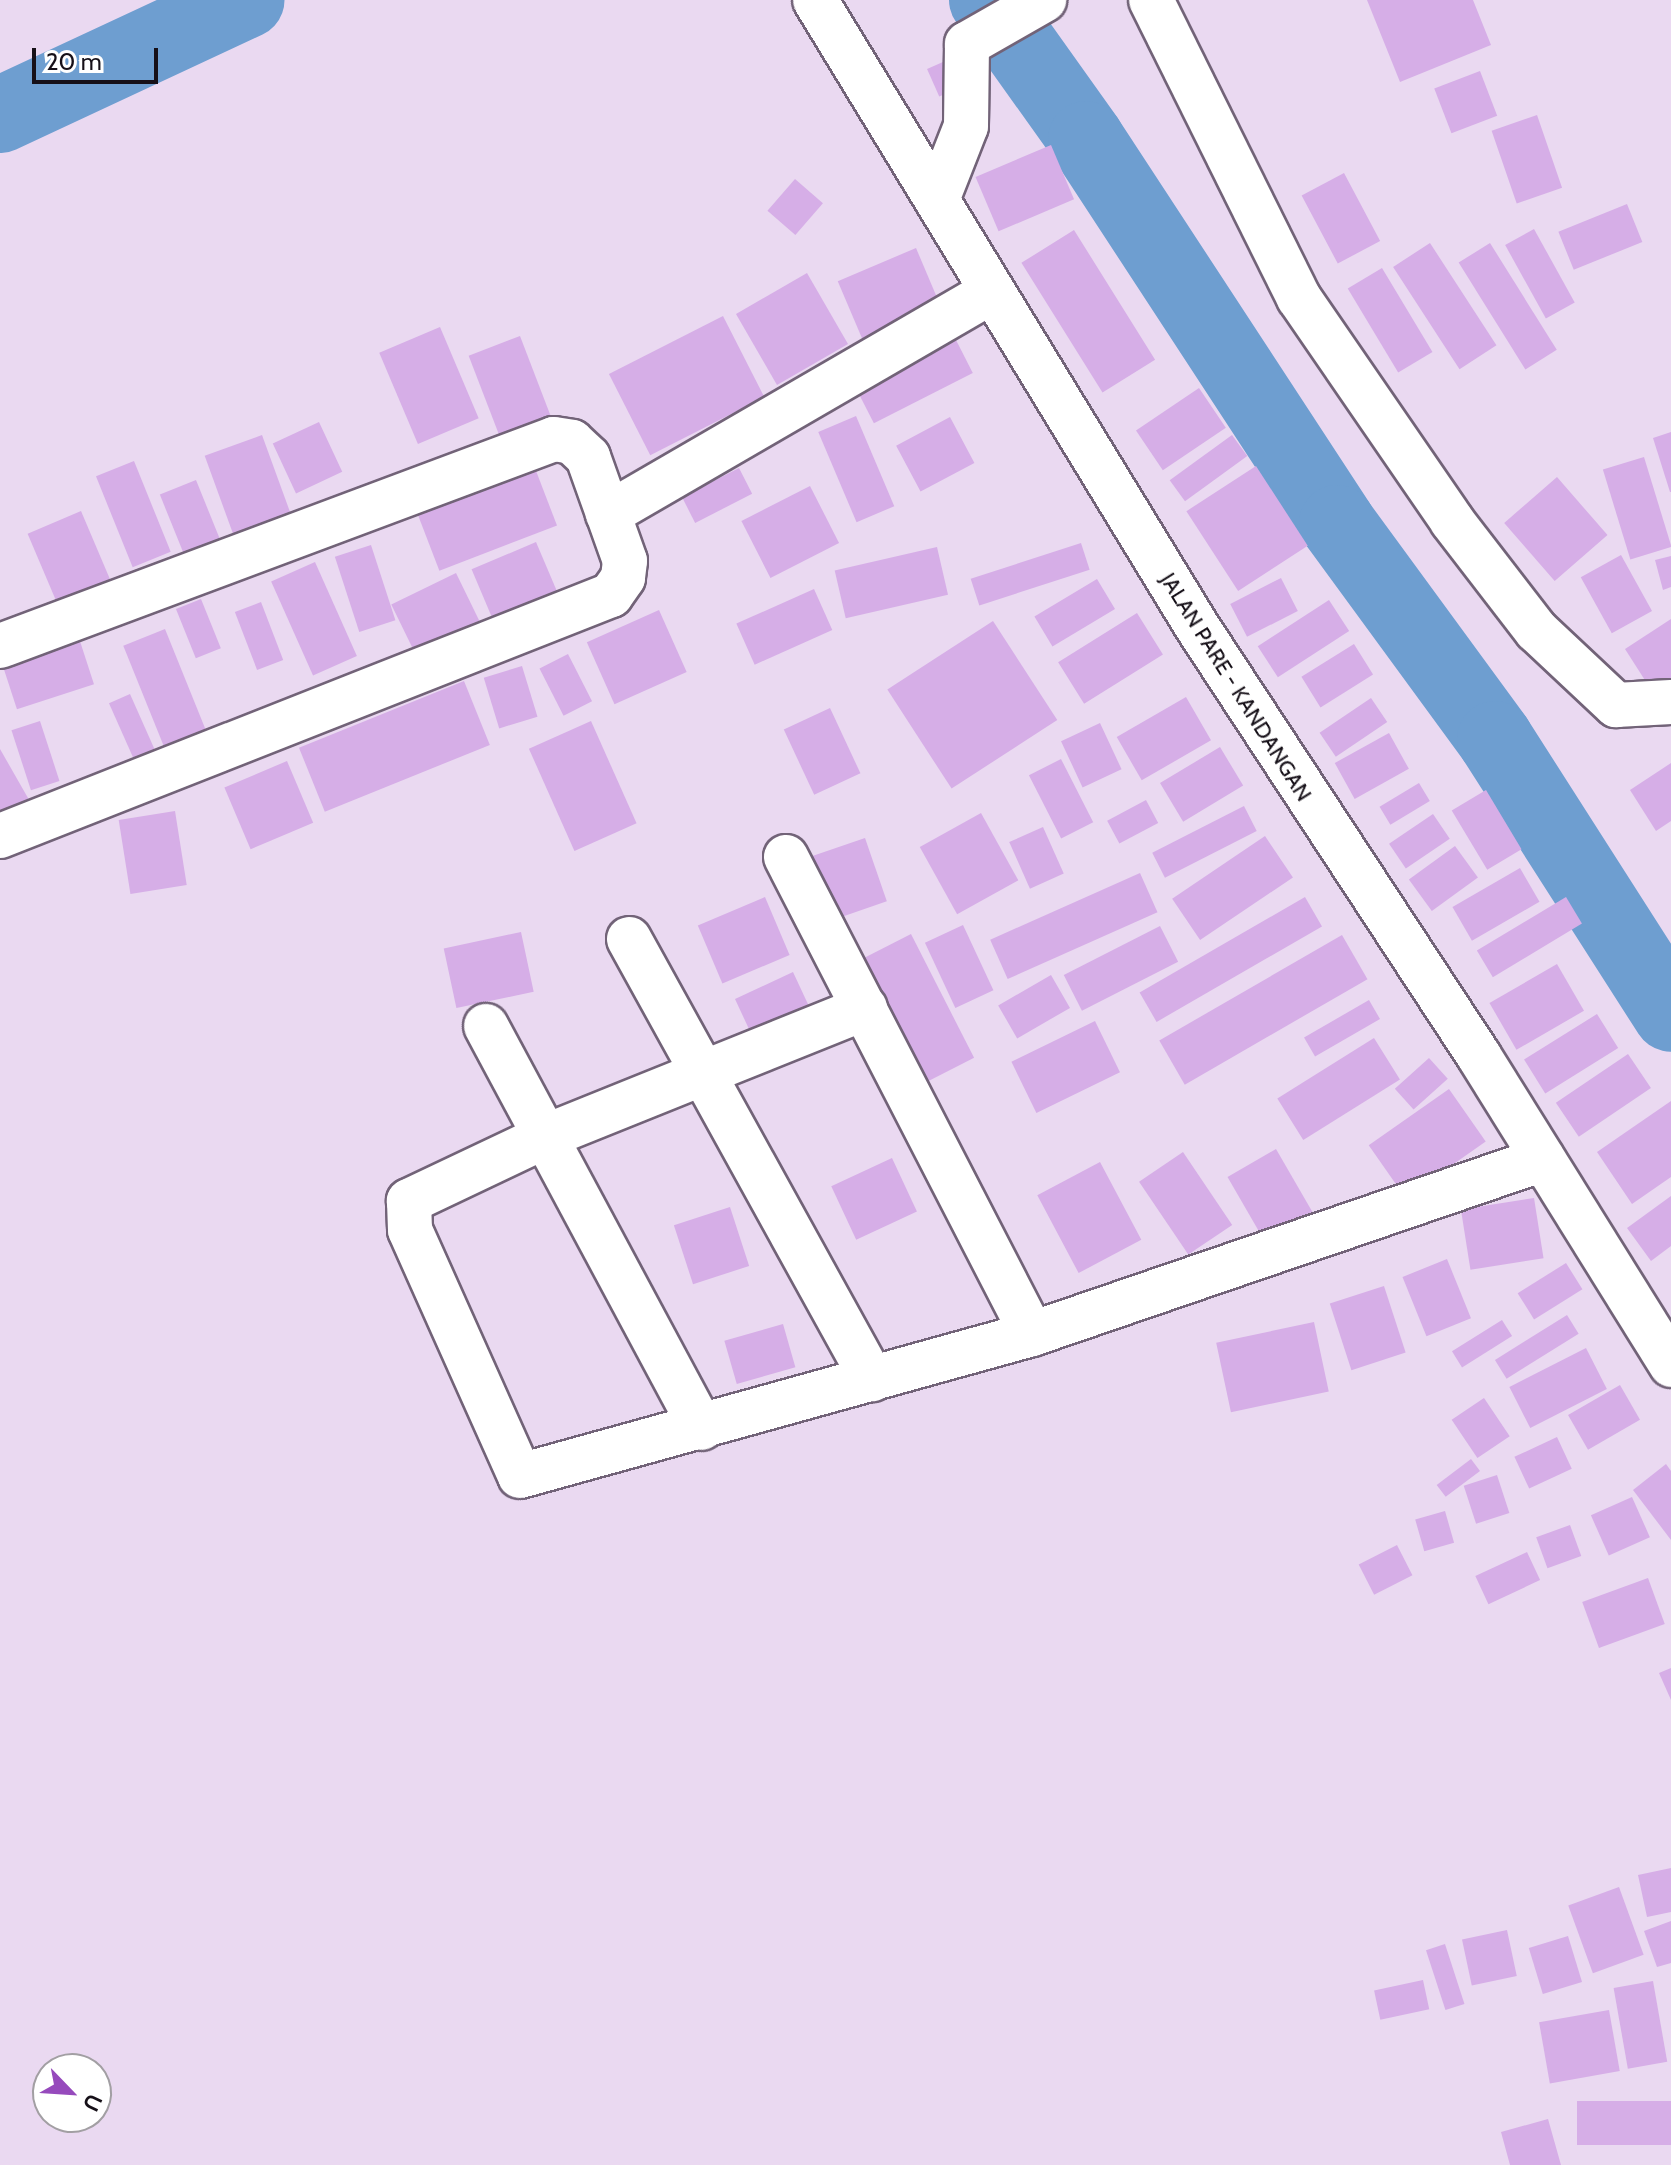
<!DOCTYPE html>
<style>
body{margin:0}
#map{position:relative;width:1671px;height:2165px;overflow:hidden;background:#ead9f1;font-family:Cabin,sans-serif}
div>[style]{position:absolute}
.river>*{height:76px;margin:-38px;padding:0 38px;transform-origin:38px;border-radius:38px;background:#6e9ed0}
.building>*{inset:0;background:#d6aee7;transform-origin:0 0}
.roads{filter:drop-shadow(2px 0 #726378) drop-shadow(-2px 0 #726378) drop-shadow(0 2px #726378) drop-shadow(0 -2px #726378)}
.minor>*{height:44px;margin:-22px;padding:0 22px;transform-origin:22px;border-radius:22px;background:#fff}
.primary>*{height:44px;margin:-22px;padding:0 22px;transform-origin:22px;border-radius:22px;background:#fff}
span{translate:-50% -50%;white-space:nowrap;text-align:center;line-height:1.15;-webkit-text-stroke:8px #fff;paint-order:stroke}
.street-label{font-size:22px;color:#161018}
.north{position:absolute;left:32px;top:2053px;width:80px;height:80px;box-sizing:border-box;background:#fff;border:2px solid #a29fa3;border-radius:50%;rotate:115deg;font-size:22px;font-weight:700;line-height:32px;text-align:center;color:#161018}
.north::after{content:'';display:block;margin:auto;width:28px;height:36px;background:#964abc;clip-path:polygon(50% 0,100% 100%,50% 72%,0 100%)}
.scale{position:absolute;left:32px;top:48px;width:126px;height:36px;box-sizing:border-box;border:4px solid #161018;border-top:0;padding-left:10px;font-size:24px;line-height:28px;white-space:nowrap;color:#161018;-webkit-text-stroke:6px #fff;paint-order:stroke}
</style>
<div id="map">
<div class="river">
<i style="left:987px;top:0;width:171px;rotate:54.5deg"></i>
<i style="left:1086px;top:139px;width:459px;rotate:56.8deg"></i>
<i style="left:1337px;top:523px;width:268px;rotate:53.8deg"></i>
<i style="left:1495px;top:739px;width:326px;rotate:57.4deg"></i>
<i style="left:0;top:115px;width:272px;rotate:-25deg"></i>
</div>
<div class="building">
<i style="clip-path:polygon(1367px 0,1473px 0,1491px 45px,1400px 82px)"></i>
<i style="left:970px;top:50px;width:30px;height:47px;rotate:66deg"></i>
<i style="left:1480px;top:71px;width:48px;height:49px;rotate:69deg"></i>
<i style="left:1537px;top:115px;width:77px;height:48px;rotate:71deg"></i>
<i style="left:1051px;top:145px;width:59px;height:82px;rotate:67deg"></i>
<i style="left:1344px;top:173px;width:77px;height:48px;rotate:62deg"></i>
<i style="left:795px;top:179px;width:37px;height:42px;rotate:41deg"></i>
<i style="left:1627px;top:204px;width:41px;height:74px;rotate:68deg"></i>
<i style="left:1534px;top:229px;width:84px;height:33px;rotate:61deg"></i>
<i style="left:1074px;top:230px;width:153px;height:62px;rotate:58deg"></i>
<i style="left:1430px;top:243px;width:122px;height:44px;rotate:57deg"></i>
<i style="left:1490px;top:243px;width:126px;height:37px;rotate:58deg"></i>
<i style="left:916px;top:248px;width:64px;height:85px;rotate:67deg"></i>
<i style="left:1382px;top:268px;width:98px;height:40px;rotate:59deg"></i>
<i style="left:807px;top:273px;width:82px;height:82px;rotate:60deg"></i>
<i style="left:723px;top:316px;width:91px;height:128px;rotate:63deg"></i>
<i style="left:440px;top:327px;width:99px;height:66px;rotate:67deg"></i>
<i style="left:520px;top:336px;width:88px;height:55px;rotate:69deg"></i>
<i style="left:956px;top:340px;width:37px;height:111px;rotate:63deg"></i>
<i style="left:1199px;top:388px;width:48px;height:76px;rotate:56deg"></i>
<i style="left:856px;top:416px;width:98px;height:41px;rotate:67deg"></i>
<i style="left:950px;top:417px;width:52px;height:61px;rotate:62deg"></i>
<i style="left:319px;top:422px;width:55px;height:51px;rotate:65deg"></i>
<i style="clip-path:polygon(1671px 432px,1671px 492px,1670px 492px,1653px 438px)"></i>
<i style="left:262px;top:435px;width:84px;height:61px;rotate:70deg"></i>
<i style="left:1232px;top:435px;width:26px;height:77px;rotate:54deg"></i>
<i style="left:1644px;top:457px;width:94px;height:43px;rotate:73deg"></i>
<i style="left:134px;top:461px;width:98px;height:41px;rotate:68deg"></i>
<i style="left:533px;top:463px;width:67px;height:126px;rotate:69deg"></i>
<i style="left:1256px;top:466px;width:95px;height:83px;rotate:57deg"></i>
<i style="left:739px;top:468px;width:29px;height:64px;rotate:63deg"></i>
<i style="left:1557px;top:477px;width:77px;height:70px;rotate:49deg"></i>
<i style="left:196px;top:480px;width:79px;height:39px;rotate:68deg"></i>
<i style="left:810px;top:486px;width:64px;height:77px;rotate:63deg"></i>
<i style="left:81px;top:511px;width:75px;height:58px;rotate:67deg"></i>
<i style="left:536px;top:542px;width:65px;height:70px;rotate:67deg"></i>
<i style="left:1081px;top:543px;width:28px;height:116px;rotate:72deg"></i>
<i style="left:371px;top:545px;width:79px;height:38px;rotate:72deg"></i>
<i style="left:937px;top:547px;width:49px;height:105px;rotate:77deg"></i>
<i style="left:1621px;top:555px;width:64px;height:46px;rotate:61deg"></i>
<i style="clip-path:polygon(1671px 556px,1671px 587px,1663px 590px,1655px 560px)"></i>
<i style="left:315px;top:562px;width:103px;height:48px;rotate:66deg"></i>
<i style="left:456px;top:573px;width:64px;height:72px;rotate:64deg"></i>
<i style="left:1281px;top:578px;width:37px;height:57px;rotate:63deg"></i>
<i style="left:1097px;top:579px;width:35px;height:73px;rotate:59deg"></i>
<i style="left:814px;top:589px;width:45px;height:85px;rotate:66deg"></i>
<i style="left:201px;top:599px;width:53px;height:27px;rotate:68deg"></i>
<i style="left:1329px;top:600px;width:37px;height:85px;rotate:57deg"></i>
<i style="left:261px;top:602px;width:62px;height:28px;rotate:69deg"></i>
<i style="left:659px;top:610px;width:68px;height:79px;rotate:66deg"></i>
<i style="left:1137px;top:613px;width:49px;height:93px;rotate:58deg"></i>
<i style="clip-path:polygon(1671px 619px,1671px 705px,1664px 710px,1625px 649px)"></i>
<i style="left:993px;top:621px;width:118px;height:126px;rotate:57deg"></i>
<i style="left:165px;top:629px;width:108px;height:45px;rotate:68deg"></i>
<i style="left:77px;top:632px;width:55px;height:81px;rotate:72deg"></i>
<i style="left:1354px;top:644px;width:36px;height:62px;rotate:58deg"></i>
<i style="left:568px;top:654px;width:53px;height:32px;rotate:63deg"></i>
<i style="left:522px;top:666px;width:53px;height:40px;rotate:73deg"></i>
<i style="left:464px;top:681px;width:69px;height:178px;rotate:68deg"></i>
<i style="left:130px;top:694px;width:62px;height:23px;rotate:66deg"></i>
<i style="left:1186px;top:697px;width:50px;height:80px;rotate:60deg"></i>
<i style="left:1371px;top:698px;width:29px;height:62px;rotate:56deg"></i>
<i style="left:830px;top:708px;width:72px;height:51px;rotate:65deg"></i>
<i style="left:40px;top:721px;width:63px;height:30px;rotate:72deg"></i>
<i style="left:591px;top:721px;width:112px;height:68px;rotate:66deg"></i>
<i style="left:1100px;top:723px;width:51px;height:43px;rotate:65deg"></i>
<i style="left:1389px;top:733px;width:41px;height:62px;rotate:61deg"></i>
<i style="left:1220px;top:747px;width:45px;height:70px;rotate:59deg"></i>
<i style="clip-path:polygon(0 749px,32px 805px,0 824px)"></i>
<i style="left:1061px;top:759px;width:71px;height:36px;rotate:63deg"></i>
<i style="left:287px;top:761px;width:67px;height:68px;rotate:67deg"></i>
<i style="clip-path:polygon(1671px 763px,1671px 821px,1656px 831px,1630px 790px)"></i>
<i style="left:1419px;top:783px;width:21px;height:46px;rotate:59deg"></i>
<i style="left:1486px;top:790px;width:69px;height:40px;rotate:59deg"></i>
<i style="left:1146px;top:800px;width:26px;height:44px;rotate:62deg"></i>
<i style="left:1244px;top:806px;width:28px;height:103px;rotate:63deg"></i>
<i style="left:175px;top:811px;width:75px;height:57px;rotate:81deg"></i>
<i style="left:981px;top:813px;width:77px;height:70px;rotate:61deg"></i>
<i style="left:1433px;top:814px;width:30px;height:53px;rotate:56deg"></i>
<i style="left:1043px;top:827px;width:51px;height:37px;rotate:66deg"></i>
<i style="left:1265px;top:836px;width:50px;height:112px;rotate:56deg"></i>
<i style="left:865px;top:838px;width:67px;height:61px;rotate:71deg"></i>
<i style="left:1455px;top:846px;width:39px;height:57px;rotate:54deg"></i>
<i style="left:1520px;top:868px;width:39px;height:78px;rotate:60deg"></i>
<i style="left:1140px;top:873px;width:43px;height:164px;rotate:66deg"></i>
<i style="left:765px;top:897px;width:63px;height:73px;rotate:67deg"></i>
<i style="left:1305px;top:897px;width:34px;height:191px;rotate:60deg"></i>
<i style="left:1566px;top:897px;width:31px;height:104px;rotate:59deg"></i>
<i style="left:963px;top:925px;width:72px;height:42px;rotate:65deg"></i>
<i style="left:1160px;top:926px;width:40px;height:108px;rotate:63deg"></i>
<i style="left:521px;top:932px;width:61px;height:79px;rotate:78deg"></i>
<i style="left:911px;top:934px;width:139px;height:66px;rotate:63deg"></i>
<i style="left:1342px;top:935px;width:51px;height:211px;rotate:60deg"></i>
<i style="left:1557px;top:964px;width:54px;height:78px;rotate:60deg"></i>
<i style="left:793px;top:972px;width:43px;height:64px;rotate:65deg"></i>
<i style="left:1051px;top:975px;width:38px;height:61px;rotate:60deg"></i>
<i style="left:1369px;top:1000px;width:22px;height:75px;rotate:60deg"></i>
<i style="left:1597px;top:1014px;width:40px;height:86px;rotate:58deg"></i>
<i style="left:1095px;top:1021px;width:57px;height:93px;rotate:64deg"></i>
<i style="left:1374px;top:1038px;width:49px;height:114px;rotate:58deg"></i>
<i style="left:1628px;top:1054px;width:41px;height:87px;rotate:56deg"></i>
<i style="left:1429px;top:1058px;width:28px;height:46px;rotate:48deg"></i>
<i style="left:1449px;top:1089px;width:64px;height:98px;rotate:55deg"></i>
<i style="clip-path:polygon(1671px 1101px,1671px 1177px,1632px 1204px,1597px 1152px)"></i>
<i style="left:1276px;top:1149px;width:74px;height:56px;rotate:60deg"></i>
<i style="left:1183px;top:1152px;width:88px;height:53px;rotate:56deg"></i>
<i style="left:892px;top:1158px;width:59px;height:67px;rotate:65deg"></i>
<i style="left:1100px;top:1162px;width:88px;height:71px;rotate:62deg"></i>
<i style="clip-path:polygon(1671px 1196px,1671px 1246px,1651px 1261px,1627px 1228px)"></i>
<i style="left:1534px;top:1198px;width:61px;height:74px;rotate:81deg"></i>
<i style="left:730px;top:1207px;width:62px;height:59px;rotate:72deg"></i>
<i style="left:1447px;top:1259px;width:64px;height:48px;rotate:68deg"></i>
<i style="left:1566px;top:1263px;width:31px;height:57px;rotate:58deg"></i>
<i style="left:1384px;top:1286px;width:70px;height:57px;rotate:72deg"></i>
<i style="left:1567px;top:1315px;width:22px;height:85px;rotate:58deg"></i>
<i style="left:1502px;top:1320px;width:19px;height:59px;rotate:58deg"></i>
<i style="left:1314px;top:1322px;width:71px;height:100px;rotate:78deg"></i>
<i style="left:783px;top:1324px;width:45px;height:61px;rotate:74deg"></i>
<i style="left:1586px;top:1348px;width:46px;height:86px;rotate:63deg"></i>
<i style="left:1620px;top:1385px;width:40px;height:60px;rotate:60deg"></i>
<i style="left:1484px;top:1398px;width:46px;height:39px;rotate:56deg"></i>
<i style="left:1557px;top:1437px;width:35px;height:47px;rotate:65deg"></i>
<i style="left:1471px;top:1459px;width:15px;height:43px;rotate:53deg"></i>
<i style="clip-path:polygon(1666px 1464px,1671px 1471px,1671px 1540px,1633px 1490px)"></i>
<i style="left:1497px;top:1475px;width:40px;height:35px;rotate:72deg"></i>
<i style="left:1632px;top:1497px;width:44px;height:45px;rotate:66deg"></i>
<i style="left:1445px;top:1511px;width:33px;height:31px;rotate:74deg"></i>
<i style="left:1570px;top:1525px;width:33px;height:36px;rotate:70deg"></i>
<i style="left:1397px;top:1545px;width:34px;height:43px;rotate:63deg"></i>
<i style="left:1527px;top:1552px;width:31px;height:57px;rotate:65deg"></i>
<i style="left:1648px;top:1578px;width:49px;height:70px;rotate:70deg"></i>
<i style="clip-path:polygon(1671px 1668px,1671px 1700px,1659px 1673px)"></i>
<i style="clip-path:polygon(1671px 1868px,1671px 1912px,1647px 1917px,1638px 1875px)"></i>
<i style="left:1619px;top:1887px;width:72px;height:54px;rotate:70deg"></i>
<i style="clip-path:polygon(1671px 1921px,1671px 1963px,1657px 1967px,1644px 1931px)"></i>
<i style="left:1507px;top:1930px;width:47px;height:46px;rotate:78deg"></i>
<i style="left:1568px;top:1936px;width:48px;height:41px;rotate:73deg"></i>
<i style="left:1445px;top:1944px;width:63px;height:20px;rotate:72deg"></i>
<i style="left:1423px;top:1980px;width:30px;height:50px;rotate:78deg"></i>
<i style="left:1653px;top:1981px;width:82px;height:40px;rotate:80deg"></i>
<i style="left:1609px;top:2010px;width:62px;height:71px;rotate:80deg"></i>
<i style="left:1671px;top:2101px;width:44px;height:94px;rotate:90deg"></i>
<i style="clip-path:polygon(1548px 2119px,1561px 2165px,1510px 2165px,1501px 2132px)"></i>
</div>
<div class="roads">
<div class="minor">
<i style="left:1151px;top:0;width:333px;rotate:63.6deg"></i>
<i style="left:1299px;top:298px;width:270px;rotate:55.5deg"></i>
<i style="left:1452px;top:521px;width:138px;rotate:52.4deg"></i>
<i style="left:1536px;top:630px;width:110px;rotate:43.2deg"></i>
<i style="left:1616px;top:705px;width:55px;rotate:-3.1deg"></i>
<i style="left:937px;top:200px;width:79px;rotate:-68.6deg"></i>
<i style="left:966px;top:126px;width:82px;rotate:-89.3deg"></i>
<i style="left:967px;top:44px;width:89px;rotate:-29.7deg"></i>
<i style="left:608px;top:514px;width:443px;rotate:-30.1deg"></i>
<i style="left:0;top:646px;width:591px;rotate:-20.49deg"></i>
<i style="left:554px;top:439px;width:18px;rotate:9deg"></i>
<i style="left:572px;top:442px;width:22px;rotate:43deg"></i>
<i style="left:588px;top:457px;width:110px;rotate:70.4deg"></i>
<i style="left:625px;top:561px;width:17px;rotate:97deg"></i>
<i style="left:623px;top:578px;width:21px;rotate:125deg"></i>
<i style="left:611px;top:595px;width:657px;rotate:158.47deg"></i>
<i style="left:786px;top:857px;width:537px;rotate:62.72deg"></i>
<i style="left:629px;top:939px;width:503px;rotate:61.09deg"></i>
<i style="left:865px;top:1008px;width:344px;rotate:158.1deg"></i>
<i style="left:546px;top:1136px;width:152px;rotate:154.6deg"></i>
<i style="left:409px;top:1201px;width:29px;rotate:88deg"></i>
<i style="left:410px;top:1230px;width:269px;rotate:65.9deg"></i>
<i style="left:520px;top:1476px;width:531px;rotate:-15.5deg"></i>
<i style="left:1032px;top:1334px;width:540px;rotate:-18.9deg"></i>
<i style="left:486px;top:1026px;width:456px;rotate:61.8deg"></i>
</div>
<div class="primary">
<i style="left:815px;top:0;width:732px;rotate:58.63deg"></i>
<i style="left:1196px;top:625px;width:516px;rotate:56.71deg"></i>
<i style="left:1479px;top:1056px;width:364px;rotate:58.1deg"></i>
</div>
</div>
<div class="street-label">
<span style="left:1236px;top:687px;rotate:58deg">JALAN PARE - KANDANGAN</span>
</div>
<div class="north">U</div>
<div class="scale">20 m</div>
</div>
